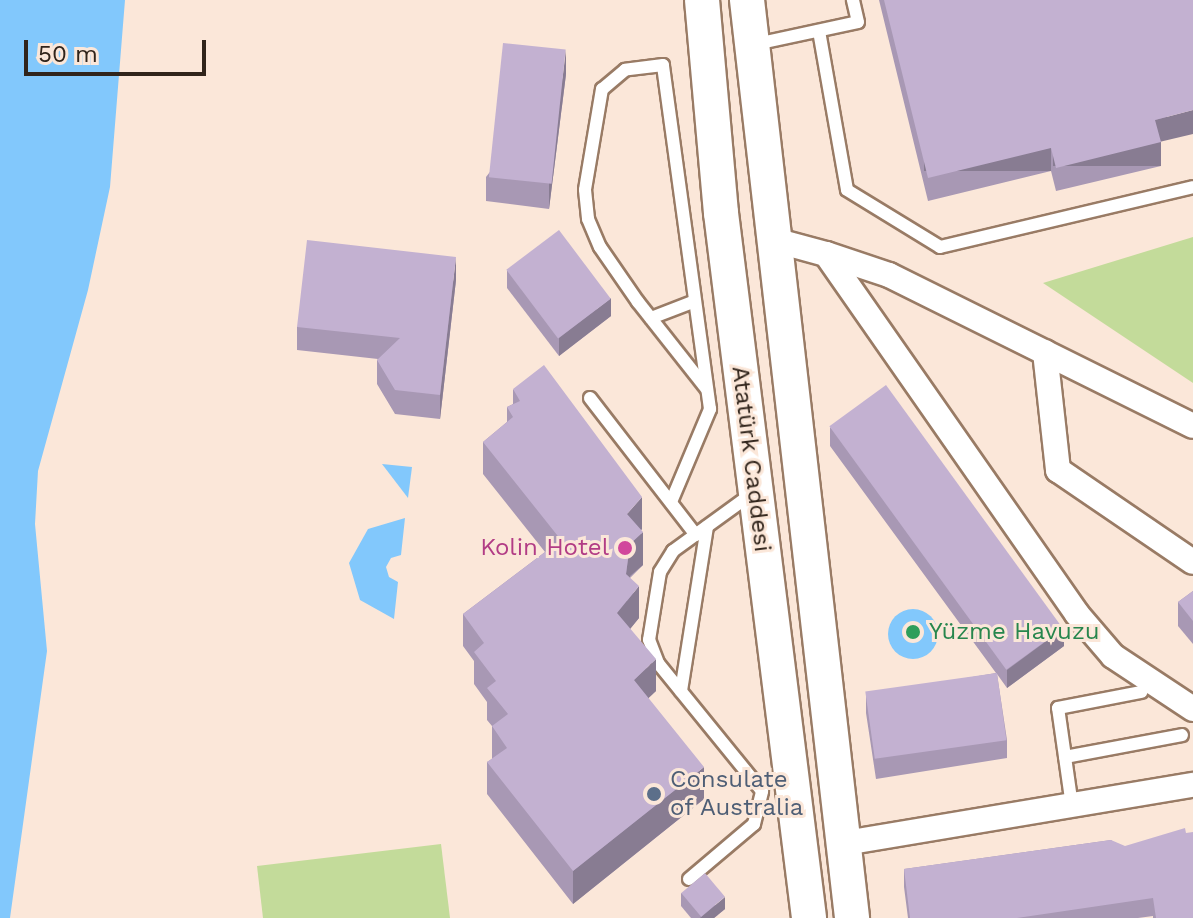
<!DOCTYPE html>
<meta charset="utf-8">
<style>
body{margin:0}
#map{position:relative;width:1193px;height:918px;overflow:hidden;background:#fbe7d9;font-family:"Work Sans",sans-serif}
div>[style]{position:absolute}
.green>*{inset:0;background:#c3db9a}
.water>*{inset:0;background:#82c8fc}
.round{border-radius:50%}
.roads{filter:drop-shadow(2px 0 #997b65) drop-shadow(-2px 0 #997b65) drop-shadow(0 2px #997b65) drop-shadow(0 -2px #997b65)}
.lane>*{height:12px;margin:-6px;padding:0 6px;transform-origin:6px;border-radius:6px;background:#fff}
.street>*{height:24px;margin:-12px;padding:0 12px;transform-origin:12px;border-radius:12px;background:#fff}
.secondary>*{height:34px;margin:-17px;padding:0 17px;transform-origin:17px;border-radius:17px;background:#fff}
.wall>*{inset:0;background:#a898b4}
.shaded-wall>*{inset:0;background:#887c92;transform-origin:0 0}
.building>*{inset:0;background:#c3b1d1;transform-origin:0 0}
.dots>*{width:22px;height:22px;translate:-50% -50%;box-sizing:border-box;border:4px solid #fbe7d9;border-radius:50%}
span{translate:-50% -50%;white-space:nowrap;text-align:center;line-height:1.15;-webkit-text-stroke:6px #fbe7d9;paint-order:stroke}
.street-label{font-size:24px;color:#30241b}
.hotel-label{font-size:24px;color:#b23c85}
.right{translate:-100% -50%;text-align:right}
.leisure-label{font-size:24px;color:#27864d}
.left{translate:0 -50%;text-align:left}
.service-label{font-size:24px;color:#4e5e75}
.scale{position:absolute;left:24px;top:40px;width:182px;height:36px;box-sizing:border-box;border:4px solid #30241b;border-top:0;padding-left:10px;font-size:24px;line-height:28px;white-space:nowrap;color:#30241b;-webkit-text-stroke:6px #fbe7d9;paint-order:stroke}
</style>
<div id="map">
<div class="green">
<i style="clip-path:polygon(1193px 237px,1193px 383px,1043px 283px)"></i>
<i style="clip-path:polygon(441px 844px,450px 918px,263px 918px,257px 866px)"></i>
</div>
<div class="water">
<i style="clip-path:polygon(0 0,125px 0,110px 187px,88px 290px,38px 471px,35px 524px,47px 651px,10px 918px,0 918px)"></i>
<i style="clip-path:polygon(382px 464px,412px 467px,408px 498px)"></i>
<i style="clip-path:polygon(405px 518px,401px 555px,391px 558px,386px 567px,389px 577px,398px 582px,394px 619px,360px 600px,349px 563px,368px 529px)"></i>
<i class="round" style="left:888px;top:609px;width:50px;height:50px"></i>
</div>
<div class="roads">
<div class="lane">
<i style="left:819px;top:31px;width:161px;rotate:80deg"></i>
<i style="left:847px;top:190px;width:109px;rotate:31.5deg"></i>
<i style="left:940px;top:247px;width:260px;rotate:-13.3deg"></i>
<i style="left:756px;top:44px;width:104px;rotate:-12.2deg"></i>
<i style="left:858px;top:22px;width:23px;rotate:-103deg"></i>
<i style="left:651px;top:318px;width:47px;rotate:-21.1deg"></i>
<i style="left:590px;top:398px;width:173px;rotate:52.3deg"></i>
<i style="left:671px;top:502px;width:101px;rotate:-67.2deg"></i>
<i style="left:710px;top:409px;width:347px;rotate:-97.8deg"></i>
<i style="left:663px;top:65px;width:38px;rotate:173deg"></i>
<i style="left:625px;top:70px;width:30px;rotate:140deg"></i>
<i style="left:602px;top:89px;width:102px;rotate:99.6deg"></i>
<i style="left:585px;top:190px;width:29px;rotate:84deg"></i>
<i style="left:588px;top:219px;width:30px;rotate:67deg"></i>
<i style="left:600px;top:247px;width:67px;rotate:55.4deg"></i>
<i style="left:638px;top:302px;width:110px;rotate:51.7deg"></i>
<i style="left:681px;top:691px;width:166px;rotate:-81deg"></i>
<i style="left:1065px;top:757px;width:119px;rotate:-10.6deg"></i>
<i style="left:1072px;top:806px;width:99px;rotate:-98.1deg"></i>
<i style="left:1058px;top:708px;width:85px;rotate:-10.9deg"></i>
<i style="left:689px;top:879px;width:85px;rotate:-40.2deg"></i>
<i style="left:754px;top:824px;width:34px;rotate:-76deg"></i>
<i style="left:762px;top:791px;width:165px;rotate:-129.1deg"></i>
<i style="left:658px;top:663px;width:25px;rotate:-111deg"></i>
<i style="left:649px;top:640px;width:69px;rotate:-80.8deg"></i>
<i style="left:660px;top:572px;width:25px;rotate:-58deg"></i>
<i style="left:673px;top:551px;width:99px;rotate:-35.9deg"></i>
</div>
<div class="street">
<i style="left:778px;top:241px;width:50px;rotate:15.2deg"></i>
<i style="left:826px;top:254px;width:439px;rotate:55.1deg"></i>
<i style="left:1077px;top:614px;width:55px;rotate:49.4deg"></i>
<i style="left:1113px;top:656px;width:96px;rotate:33.5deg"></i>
<i style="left:826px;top:254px;width:66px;rotate:18.4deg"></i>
<i style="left:889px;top:275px;width:339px;rotate:26.4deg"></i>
<i style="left:1045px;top:352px;width:119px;rotate:83.7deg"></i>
<i style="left:1058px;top:470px;width:163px;rotate:34.3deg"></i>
<i style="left:845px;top:843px;width:353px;rotate:-9.5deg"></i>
</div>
<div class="secondary">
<i style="left:702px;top:0;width:214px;rotate:84.9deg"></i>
<i style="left:721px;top:213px;width:710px;rotate:82.88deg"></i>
<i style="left:747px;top:0;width:924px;rotate:83.47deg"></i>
</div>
</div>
<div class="wall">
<i style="clip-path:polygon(879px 0,1193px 0,1161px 142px,1161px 166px,1056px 191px,1051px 171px,928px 201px)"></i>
<i style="clip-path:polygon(566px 74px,549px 209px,486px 201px,486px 177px)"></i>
<i style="clip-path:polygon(507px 270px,611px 316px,559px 356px,507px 288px)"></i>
<i style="clip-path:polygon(456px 280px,440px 419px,395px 414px,377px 384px,377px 360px,378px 359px,297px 350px,297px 327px)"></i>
<i style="clip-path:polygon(513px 389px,642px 529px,641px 530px,643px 565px,630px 578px,639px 618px,630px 629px,656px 691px,648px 698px,704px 799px,573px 904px,487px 794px,487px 762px,492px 759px,492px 726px,487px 720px,487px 702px,474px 684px,474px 661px,463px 646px,463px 614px,545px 552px,483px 474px,483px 442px,507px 422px,507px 407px,513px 404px)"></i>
<i style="clip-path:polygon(830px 427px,1064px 646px,1007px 688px,997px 674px,1007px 740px,1007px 758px,876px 779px,866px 713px,866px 695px,996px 673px,830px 446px)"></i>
<i style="clip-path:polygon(1193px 591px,1193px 644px,1178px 626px,1178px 602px)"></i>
<i style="clip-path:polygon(1111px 840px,1193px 918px,1153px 918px,1153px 916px,1138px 918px,908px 918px,904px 887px,904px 869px)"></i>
<i style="clip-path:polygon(681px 893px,725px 909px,714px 918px,691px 918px,681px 906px)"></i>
</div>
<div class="shaded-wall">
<i style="clip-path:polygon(566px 50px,566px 74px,549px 209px,549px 185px)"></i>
<i style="clip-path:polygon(1193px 110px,1193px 134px,1155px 143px,1155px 120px)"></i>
<i style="left:1161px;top:142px;width:24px;height:108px;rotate:90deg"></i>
<i style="left:1051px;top:148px;width:23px;height:127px;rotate:90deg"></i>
<i style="clip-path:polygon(456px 257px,456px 280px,440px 419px,440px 395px)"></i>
<i style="clip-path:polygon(611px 298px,611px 316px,559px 356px,559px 338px)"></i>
<i style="clip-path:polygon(642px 497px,642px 529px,627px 546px,627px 514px)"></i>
<i style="clip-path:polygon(643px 532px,643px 565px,630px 576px,627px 601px,639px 586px,639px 618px,617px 645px,617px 613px,626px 574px,630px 544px)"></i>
<i style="clip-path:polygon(1064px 628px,1064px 646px,1007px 688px,1007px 670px)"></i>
<i style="clip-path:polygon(656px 659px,656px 691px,634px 712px,634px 680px)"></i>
<i style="clip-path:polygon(704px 767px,704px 799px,573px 904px,573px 871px)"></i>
<i style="clip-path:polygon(725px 897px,725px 909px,714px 918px,700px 918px)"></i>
</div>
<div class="building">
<i style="clip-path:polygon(884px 0,1193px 0,1193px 110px,1155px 120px,1161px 142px,1056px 168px,1051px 148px,928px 178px)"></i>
<i style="left:503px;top:43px;width:63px;height:135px;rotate:6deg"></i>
<i style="left:559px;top:230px;width:86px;height:66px;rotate:53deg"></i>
<i style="clip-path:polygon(307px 240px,456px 257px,440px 395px,395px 390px,377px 360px,400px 338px,297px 327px)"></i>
<i style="clip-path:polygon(544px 365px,642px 497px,627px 514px,643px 532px,630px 544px,626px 574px,639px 586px,617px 613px,656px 659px,634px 680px,704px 767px,573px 871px,487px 762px,507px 748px,492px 726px,508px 714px,487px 688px,496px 681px,474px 652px,484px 643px,463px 614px,561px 540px,483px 442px,513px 417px,507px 407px,520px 401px,513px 389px)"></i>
<i style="left:886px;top:385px;width:301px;height:70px;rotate:54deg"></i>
<i style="clip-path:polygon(1193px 591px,1193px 621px,1178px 602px)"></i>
<i style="left:997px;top:673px;width:68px;height:133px;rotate:82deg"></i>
<i style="clip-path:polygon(1185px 828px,1186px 833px,1193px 832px,1193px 918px,1156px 918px,1153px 898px,1017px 918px,910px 918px,904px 869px,1111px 840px,1125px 846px)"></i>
<i style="left:705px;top:873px;width:31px;height:31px;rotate:50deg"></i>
</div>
<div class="dots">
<i style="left:625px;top:548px;background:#d1479c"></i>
<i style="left:913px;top:632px;background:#2e9e5b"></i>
<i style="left:654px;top:794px;background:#5c6f8a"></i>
</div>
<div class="street-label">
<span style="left:751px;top:459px;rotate:83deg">Atatürk Caddesi</span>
</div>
<div class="hotel-label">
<span class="right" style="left:609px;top:548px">Kolin Hotel</span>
</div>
<div class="leisure-label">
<span class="left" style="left:929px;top:632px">Yüzme Havuzu</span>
</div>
<div class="service-label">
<span class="left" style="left:670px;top:794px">Consulate<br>of Australia</span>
</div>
<div class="scale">50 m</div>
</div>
